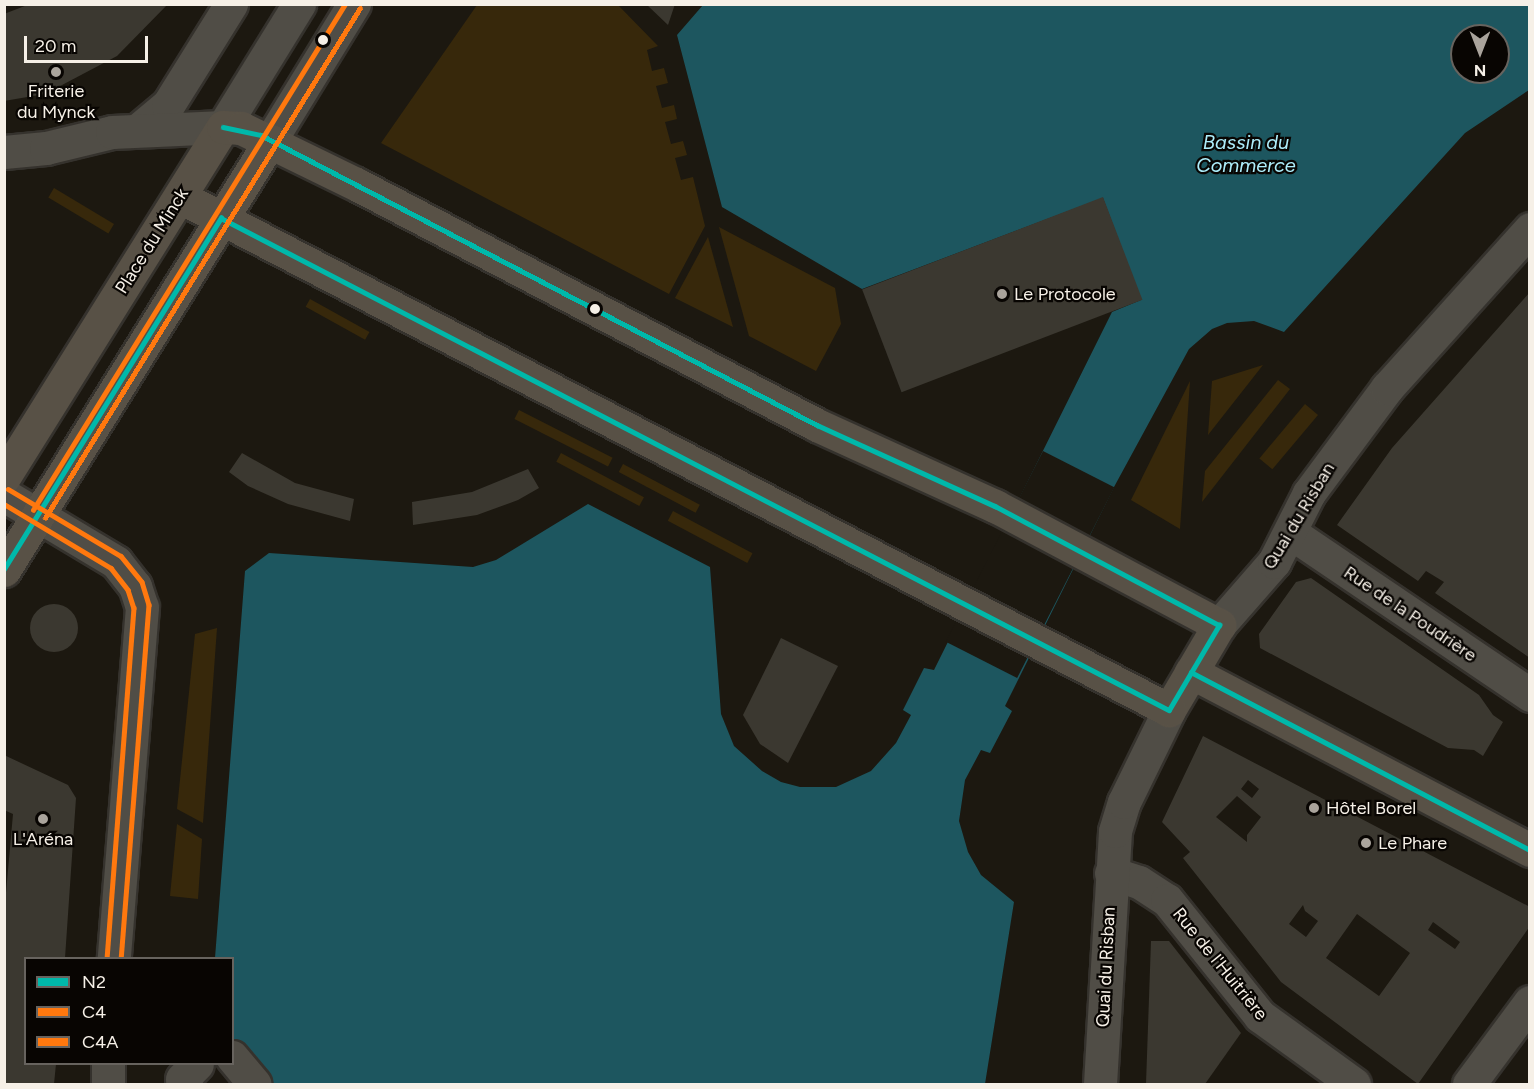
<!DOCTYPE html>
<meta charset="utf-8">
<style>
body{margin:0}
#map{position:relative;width:1534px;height:1089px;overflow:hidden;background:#1c1810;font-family:Figtree,sans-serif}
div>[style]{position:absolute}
.green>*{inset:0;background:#37280b;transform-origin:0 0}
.water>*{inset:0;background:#1d565f}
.pier>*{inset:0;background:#1c1810;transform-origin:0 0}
.building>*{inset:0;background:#3b3830;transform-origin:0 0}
.round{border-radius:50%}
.roads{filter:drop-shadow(2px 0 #35322d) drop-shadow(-2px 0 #35322d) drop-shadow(0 2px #35322d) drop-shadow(0 -2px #35322d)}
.minor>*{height:33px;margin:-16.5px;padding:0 16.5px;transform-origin:16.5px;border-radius:16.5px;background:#504d46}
.major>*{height:33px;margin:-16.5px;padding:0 16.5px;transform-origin:16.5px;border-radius:16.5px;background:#585146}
.bus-1>*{height:4.5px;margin:-2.25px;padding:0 2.25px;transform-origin:2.25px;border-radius:2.25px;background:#00b8aa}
.bus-2>*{height:4.5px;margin:-2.25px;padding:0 2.25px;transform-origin:2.25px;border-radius:2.25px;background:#ff780e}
.bus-3>*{height:4.5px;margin:-2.25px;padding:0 2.25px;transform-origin:2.25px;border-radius:2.25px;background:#ff780e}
.dots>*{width:16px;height:16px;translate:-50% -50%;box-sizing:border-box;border:3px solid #080502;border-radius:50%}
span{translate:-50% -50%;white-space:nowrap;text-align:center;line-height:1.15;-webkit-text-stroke:4.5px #080502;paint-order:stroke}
.poi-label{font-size:18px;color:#f6f0e7}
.left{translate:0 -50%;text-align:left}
.street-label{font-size:18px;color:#f6f0e7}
.water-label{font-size:20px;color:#adedfa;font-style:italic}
.frame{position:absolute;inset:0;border:6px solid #f6f0e7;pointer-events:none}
.legend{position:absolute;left:24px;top:957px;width:210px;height:108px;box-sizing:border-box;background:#080502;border:2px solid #67635e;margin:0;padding:8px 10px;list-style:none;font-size:18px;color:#f6f0e7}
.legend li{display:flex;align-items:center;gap:12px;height:30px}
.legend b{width:30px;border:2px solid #67635e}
.north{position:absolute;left:1450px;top:24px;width:60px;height:60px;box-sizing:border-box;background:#080502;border:2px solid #67635e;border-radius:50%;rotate:180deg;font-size:16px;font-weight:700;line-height:24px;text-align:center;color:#f6f0e7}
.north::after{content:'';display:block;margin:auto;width:21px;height:27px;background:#aaa49c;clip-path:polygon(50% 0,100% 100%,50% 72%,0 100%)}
.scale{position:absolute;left:24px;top:36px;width:124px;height:27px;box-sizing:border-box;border:3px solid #f6f0e7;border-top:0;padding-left:8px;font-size:18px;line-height:21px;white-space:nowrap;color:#f6f0e7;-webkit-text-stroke:4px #080502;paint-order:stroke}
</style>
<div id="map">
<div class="green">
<i style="clip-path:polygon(477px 5px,618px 5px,658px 46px,647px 50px,652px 71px,664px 68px,668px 83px,656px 86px,662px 108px,674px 105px,677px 119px,665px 122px,671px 144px,683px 141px,687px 155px,675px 158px,681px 180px,693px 177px,705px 226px,669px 294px,381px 143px)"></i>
<i style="left:54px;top:188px;width:70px;height:11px;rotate:31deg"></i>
<i style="clip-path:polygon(719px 227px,835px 288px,841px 324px,816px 371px,749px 336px)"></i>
<i style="clip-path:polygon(708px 237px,733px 327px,675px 298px)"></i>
<i style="left:310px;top:299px;width:68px;height:9px;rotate:29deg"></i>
<i style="clip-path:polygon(1263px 365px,1208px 435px,1212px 381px)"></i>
<i style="clip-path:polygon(1278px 380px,1290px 389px,1202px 502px,1205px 471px)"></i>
<i style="clip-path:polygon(1190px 381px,1180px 529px,1131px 500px)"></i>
<i style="left:1305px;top:404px;width:17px;height:71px;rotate:40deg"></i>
<i style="left:519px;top:410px;width:105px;height:10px;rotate:27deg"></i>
<i style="left:561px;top:453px;width:94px;height:10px;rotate:28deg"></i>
<i style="left:623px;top:464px;width:87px;height:9px;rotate:28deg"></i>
<i style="left:673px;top:511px;width:90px;height:11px;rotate:28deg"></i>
<i style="clip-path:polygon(217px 628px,203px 823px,177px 809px,195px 634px)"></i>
<i style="clip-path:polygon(177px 824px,202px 839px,198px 899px,170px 896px)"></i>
</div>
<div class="water">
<i style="clip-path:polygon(evenodd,703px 5px,1529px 5px,1529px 90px,1465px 133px,1284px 332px,1254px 321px,1227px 323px,1212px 329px,1189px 349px,1114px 487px,1005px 706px,1012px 711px,990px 753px,981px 750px,965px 780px,959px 821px,968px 852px,981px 875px,1014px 902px,985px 1084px,255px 1084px,233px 1057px,232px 958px,215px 958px,245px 571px,269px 553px,473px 567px,496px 560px,588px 504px,710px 567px,721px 714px,734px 746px,762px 771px,781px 782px,800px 787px,836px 787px,871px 771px,896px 743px,911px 715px,903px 710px,924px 668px,934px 670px,1112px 312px,1141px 300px,1103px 198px,862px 289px,722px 207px,677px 35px,703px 5px,1462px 36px,1498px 36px,1498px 72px,1462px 72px,1462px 36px)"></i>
</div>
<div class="pier">
<i style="left:1043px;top:451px;width:80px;height:214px;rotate:27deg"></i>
</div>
<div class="building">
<i style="clip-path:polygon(30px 4px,168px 4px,117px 56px,45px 94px,4px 101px,4px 14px)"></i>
<i style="clip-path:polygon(646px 4px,675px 4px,668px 25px)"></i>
<i style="left:1103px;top:197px;width:110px;height:258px;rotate:69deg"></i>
<i style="clip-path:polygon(1530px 292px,1530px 658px,1435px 593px,1444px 582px,1426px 571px,1418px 581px,1337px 525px,1392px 448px)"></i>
<i style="clip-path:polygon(242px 453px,295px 483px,354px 499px,350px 521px,288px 504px,248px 486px,229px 472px)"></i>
<i style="clip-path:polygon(528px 469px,539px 488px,518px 500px,477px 515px,413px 525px,412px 502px,472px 492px)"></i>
<i style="clip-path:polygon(1311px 578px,1479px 695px,1493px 715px,1503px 722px,1483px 756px,1474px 750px,1448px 748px,1260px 648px,1259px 634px,1296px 582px)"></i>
<i class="round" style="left:30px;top:604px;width:48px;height:48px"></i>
<i style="clip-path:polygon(781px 638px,838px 666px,788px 763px,760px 744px,743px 715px)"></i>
<i style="clip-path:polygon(evenodd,1203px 736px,1530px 907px,1530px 926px,1418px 1084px,1281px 982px,1183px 858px,1190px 852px,1162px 822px,1203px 736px,1248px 780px,1259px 789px,1252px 798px,1241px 789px,1248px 780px,1203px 736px,1237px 796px,1261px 817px,1247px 835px,1247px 842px,1216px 817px,1237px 796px,1203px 736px,1303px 905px,1305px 911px,1318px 921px,1306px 937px,1289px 924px,1303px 905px,1203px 736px,1357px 914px,1410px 953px,1379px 996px,1326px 958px,1357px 914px,1203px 736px,1433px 922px,1460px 942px,1455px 949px,1428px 930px,1433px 922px)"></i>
<i style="clip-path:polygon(4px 755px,68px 785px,76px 798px,65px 958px,26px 958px,26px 1064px,56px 1064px,54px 1084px,4px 1084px,4px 915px,13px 814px,4px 810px)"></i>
<i style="clip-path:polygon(1151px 941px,1169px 941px,1241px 1033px,1205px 1084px,1146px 1084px)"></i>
</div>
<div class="roads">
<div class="minor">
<i style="left:138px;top:130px;width:39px;rotate:-40deg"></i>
<i style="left:168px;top:105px;width:119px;rotate:-58deg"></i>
<i style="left:270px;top:141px;width:161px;rotate:-58.5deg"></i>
<i style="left:4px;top:152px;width:42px;rotate:-5.4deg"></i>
<i style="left:46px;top:148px;width:68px;rotate:-13.6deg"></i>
<i style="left:112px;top:132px;width:111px;rotate:-2.6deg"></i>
<i style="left:223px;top:127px;width:145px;rotate:-58.3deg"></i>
<i style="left:4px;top:495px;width:131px;rotate:30.9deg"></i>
<i style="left:116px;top:562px;width:31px;rotate:52deg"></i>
<i style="left:135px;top:586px;width:22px;rotate:72deg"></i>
<i style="left:142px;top:607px;width:352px;rotate:94.6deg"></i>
<i style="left:1291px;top:533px;width:289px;rotate:34.1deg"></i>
<i style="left:1219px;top:625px;width:84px;rotate:-48.9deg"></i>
<i style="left:1274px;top:562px;width:77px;rotate:-63.1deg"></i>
<i style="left:1309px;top:493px;width:131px;rotate:-53.4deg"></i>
<i style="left:1387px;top:388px;width:214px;rotate:-48deg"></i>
<i style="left:1111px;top:873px;width:29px;rotate:18deg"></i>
<i style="left:1139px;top:882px;width:33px;rotate:33deg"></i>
<i style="left:1167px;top:900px;width:149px;rotate:51.3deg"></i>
<i style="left:1260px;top:1016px;width:116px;rotate:35.9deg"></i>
<i style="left:232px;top:1057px;width:35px;rotate:50deg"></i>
<i style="left:108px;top:1064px;width:20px;rotate:90deg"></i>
<i style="left:186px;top:1084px;width:6px;rotate:-129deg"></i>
<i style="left:182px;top:1079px;width:21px;rotate:-45deg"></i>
<i style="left:1100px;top:1084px;width:253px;rotate:-86.6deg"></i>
<i style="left:1115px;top:831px;width:30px;rotate:-73deg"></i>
<i style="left:1124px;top:802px;width:102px;rotate:-63.9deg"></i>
<i style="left:1469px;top:1084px;width:102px;rotate:-53.4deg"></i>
</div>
<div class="major">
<i style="left:4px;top:477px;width:413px;rotate:-58deg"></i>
<i style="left:223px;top:127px;width:18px;rotate:3deg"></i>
<i style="left:241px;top:128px;width:128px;rotate:26deg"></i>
<i style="left:356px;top:184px;width:520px;rotate:27.6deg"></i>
<i style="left:817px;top:425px;width:196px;rotate:24.5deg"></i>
<i style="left:995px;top:506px;width:254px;rotate:28deg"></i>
<i style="left:1219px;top:625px;width:99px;rotate:120.5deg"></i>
<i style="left:1169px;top:710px;width:1114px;rotate:-152.58deg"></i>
<i style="left:4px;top:570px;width:505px;rotate:-58.2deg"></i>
<i style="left:1191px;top:672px;width:383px;rotate:27.7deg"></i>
</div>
</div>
<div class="bus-1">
<i style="left:223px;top:127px;width:39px;rotate:12deg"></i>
<i style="left:261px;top:135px;width:627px;rotate:27.55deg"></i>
<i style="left:817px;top:425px;width:196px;rotate:24.5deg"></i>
<i style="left:995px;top:506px;width:254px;rotate:28deg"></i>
<i style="left:4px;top:569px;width:413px;rotate:-58.3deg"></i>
<i style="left:221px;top:218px;width:1068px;rotate:27.43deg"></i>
<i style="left:1169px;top:710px;width:99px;rotate:-59.5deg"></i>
<i style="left:1191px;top:672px;width:383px;rotate:27.7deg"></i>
</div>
<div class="bus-2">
<i style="left:4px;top:504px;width:125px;rotate:30.9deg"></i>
<i style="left:111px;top:568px;width:28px;rotate:52deg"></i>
<i style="left:128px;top:590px;width:19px;rotate:72deg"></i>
<i style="left:134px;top:608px;width:350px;rotate:94.4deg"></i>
<i style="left:45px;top:518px;width:599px;rotate:-58.3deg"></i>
</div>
<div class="bus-3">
<i style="left:8px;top:489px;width:131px;rotate:30.7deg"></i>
<i style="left:121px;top:556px;width:33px;rotate:51deg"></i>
<i style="left:142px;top:582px;width:24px;rotate:73deg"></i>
<i style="left:149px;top:605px;width:354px;rotate:94.5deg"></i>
<i style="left:33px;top:510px;width:594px;rotate:-58.34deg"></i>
</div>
<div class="dots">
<i style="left:323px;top:40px;background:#f6f0e7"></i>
<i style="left:56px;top:72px;background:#aaa49c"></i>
<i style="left:1002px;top:294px;background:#aaa49c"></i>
<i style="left:595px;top:309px;background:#f6f0e7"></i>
<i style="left:1314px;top:808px;background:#aaa49c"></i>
<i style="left:43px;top:819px;background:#aaa49c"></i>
<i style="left:1366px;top:843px;background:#aaa49c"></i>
</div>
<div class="poi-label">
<span style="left:56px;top:102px">Friterie<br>du Mynck</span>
<span class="left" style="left:1014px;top:294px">Le Protocole</span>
<span class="left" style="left:1326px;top:808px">Hôtel Borel</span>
<span style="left:43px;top:839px">L'Aréna</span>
<span class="left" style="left:1378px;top:843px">Le Phare</span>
</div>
<div class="street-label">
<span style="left:152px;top:241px;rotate:-58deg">Place du Minck</span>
<span style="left:1299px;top:516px;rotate:-59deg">Quai du Risban</span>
<span style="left:1410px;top:614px;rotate:34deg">Rue de la Poudrière</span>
<span style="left:1220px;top:964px;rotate:51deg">Rue de l'Huitrière</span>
<span style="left:1106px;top:967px;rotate:-87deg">Quai du Risban</span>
</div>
<div class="water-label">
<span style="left:1246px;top:154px">Bassin du<br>Commerce</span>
</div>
<div class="frame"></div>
<ul class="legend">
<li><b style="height:8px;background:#00b8aa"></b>N2</li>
<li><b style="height:8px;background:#ff780e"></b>C4</li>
<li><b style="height:8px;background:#ff780e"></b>C4A</li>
</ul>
<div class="north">N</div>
<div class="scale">20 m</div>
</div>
